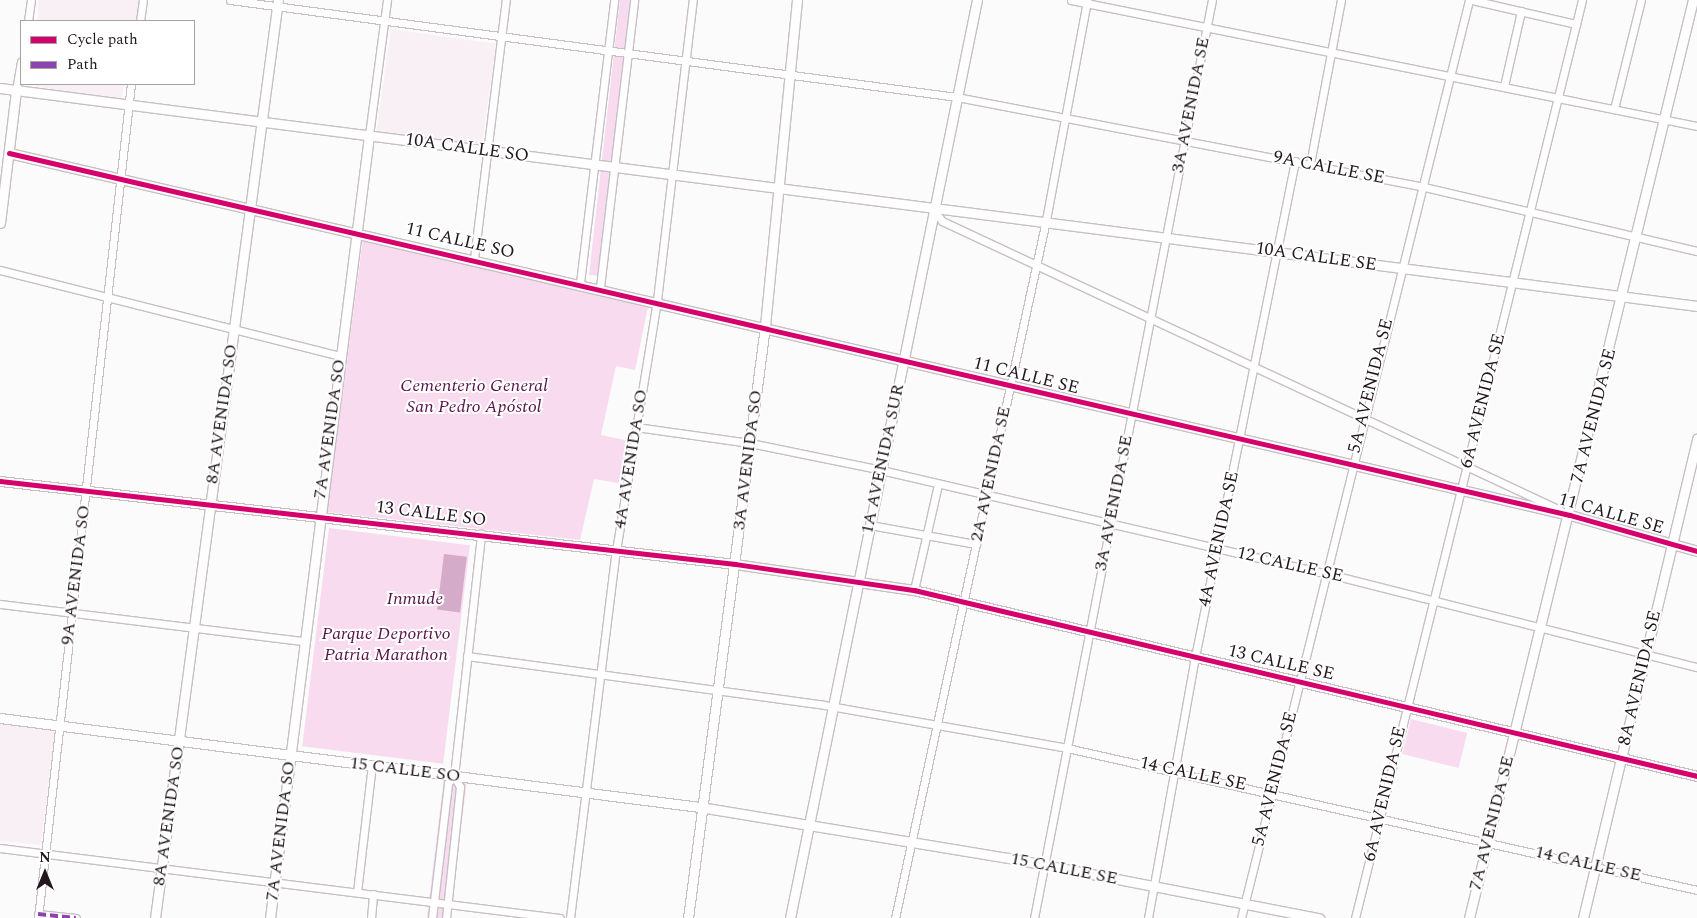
<!DOCTYPE html>
<meta charset="utf-8">
<style>
body{margin:0}
#map{position:relative;width:1697px;height:918px;overflow:hidden;background:#fbfbfb;font-family:Spectral,serif}
div>[style]{position:absolute}
.built>*{inset:0;background:#f9f0f6;transform-origin:0 0}
.green>*{inset:0;background:#f8dbef;transform-origin:0 0}
.water>*{inset:0;background:#d4abc8;transform-origin:0 0}
.roads{filter:drop-shadow(1px 0 #c6c0c4) drop-shadow(-1px 0 #c6c0c4) drop-shadow(0 1px #c6c0c4) drop-shadow(0 -1px #c6c0c4)}
.minor>*{height:7px;margin:-3.5px;padding:0 3.5px;transform-origin:3.5px;border-radius:3.5px;background:#fefefe}
.tertiary>*{height:9px;margin:-4.5px;padding:0 4.5px;transform-origin:4.5px;border-radius:4.5px;background:#fefefe}
.quiet>*{height:4px;margin-top:-2px;transform-origin:0;background:repeating-linear-gradient(90deg,#8e44ad 0 8px,transparent 0 12px)}
.cycleway>*{height:5px;margin:-2.5px;padding:0 2.5px;transform-origin:2.5px;border-radius:2.5px;background:#d6006c}
span{translate:-50% -50%;white-space:nowrap;text-align:center;line-height:1.15;-webkit-text-stroke:4px #fff;paint-order:stroke}
.street-label{font-size:18px;color:#21161d}
.park-label{font-size:18px;color:#581249;font-style:italic}
.legend{position:absolute;left:20px;top:20px;width:175px;height:65px;box-sizing:border-box;background:#fff;border:1px solid #a6a2a5;margin:0;padding:6px 9px;list-style:none;font-size:15px;color:#21161d}
.legend li{display:flex;align-items:center;gap:10px;height:25px}
.legend b{width:25px;border:1px solid #a6a2a5}
.north{position:absolute;left:20px;top:848px;width:50px;height:50px;-webkit-text-stroke:4px #fff;paint-order:stroke;rotate:0deg;font-size:14px;font-weight:700;line-height:20px;text-align:center;color:#21161d}
.north::after{content:'';display:block;margin:auto;width:18px;height:22px;background:#21161d;clip-path:polygon(50% 0,100% 100%,50% 72%,0 100%)}
</style>
<div id="map">
<div class="built">
<i style="left:38px;top:0;width:101px;height:21px"></i>
<i style="left:391px;top:29px;width:106px;height:103px;rotate:8deg"></i>
<i style="clip-path:polygon(25px 84px,124px 84px,121px 102px)"></i>
<i style="clip-path:polygon(0 722px,55px 729px,41px 845px,0 841px)"></i>
</div>
<div class="green">
<i style="clip-path:polygon(620px 0,634px 0,600px 276px,589px 275px)"></i>
<i style="clip-path:polygon(363px 238px,648px 307px,635px 370px,616px 366px,601px 435px,630px 441px,623px 484px,594px 479px,580px 540px,327px 512px)"></i>
<i style="left:329px;top:528px;width:142px;height:220px;rotate:7deg"></i>
<i style="left:1411px;top:719px;width:58px;height:36px;rotate:14deg"></i>
<i style="left:445px;top:770px;width:23px;height:149px;rotate:7deg"></i>
</div>
<div class="water">
<i style="left:444px;top:554px;width:23px;height:56px;rotate:7deg"></i>
</div>
<div class="roads">
<div class="minor">
<i style="left:230px;top:0;width:733px;rotate:7.6deg"></i>
<i style="left:957px;top:97px;width:476px;rotate:10.9deg"></i>
<i style="left:1424px;top:187px;width:280px;rotate:13.2deg"></i>
<i style="left:1071px;top:0;width:639px;rotate:11.38deg"></i>
<i style="left:1472px;top:0;width:107px;rotate:13deg"></i>
<i style="left:28px;top:21px;width:21px;rotate:-82deg"></i>
<i style="left:140px;top:21px;width:21px;rotate:-82deg"></i>
<i style="left:1504px;top:86px;width:77px;rotate:-77.2deg"></i>
<i style="left:16px;top:90px;width:29px;rotate:-80deg"></i>
<i style="left:1614px;top:109px;width:112px;rotate:-76.1deg"></i>
<i style="left:369px;top:135px;width:136px;rotate:-82.4deg"></i>
<i style="left:1310px;top:164px;width:167px;rotate:-79.3deg"></i>
<i style="left:934px;top:211px;width:13px;rotate:51deg"></i>
<i style="left:942px;top:221px;width:682px;rotate:25.06deg"></i>
<i style="left:474px;top:259px;width:261px;rotate:-83deg"></i>
<i style="left:0;top:270px;width:351px;rotate:14.2deg"></i>
<i style="left:580px;top:283px;width:285px;rotate:-83.1deg"></i>
<i style="left:600px;top:287px;width:289px;rotate:-83.2deg"></i>
<i style="left:636px;top:427px;width:115px;rotate:8deg"></i>
<i style="left:750px;top:443px;width:134px;rotate:11.6deg"></i>
<i style="left:881px;top:470px;width:456px;rotate:13.1deg"></i>
<i style="left:1325px;top:573px;width:384px;rotate:14.2deg"></i>
<i style="left:870px;top:525px;width:108px;rotate:10.2deg"></i>
<i style="left:914px;top:590px;width:109px;rotate:-77.2deg"></i>
<i style="left:0;top:604px;width:305px;rotate:7deg"></i>
<i style="left:467px;top:656px;width:360px;rotate:7.8deg"></i>
<i style="left:824px;top:705px;width:247px;rotate:10deg"></i>
<i style="left:1067px;top:748px;width:646px;rotate:12.7deg"></i>
<i style="left:454px;top:776px;width:244px;rotate:-83.6deg"></i>
<i style="left:0;top:848px;width:564px;rotate:7.13deg"></i>
<i style="left:357px;top:892px;width:128px;rotate:-83.3deg"></i>
<i style="left:38px;top:914px;width:38px;rotate:6deg"></i>
<i style="left:38px;top:918px;width:839px;rotate:-83.64deg"></i>
<i style="left:371px;top:918px;width:24px;rotate:-85deg"></i>
<i style="left:432px;top:918px;width:136px;rotate:-83.2deg"></i>
<i style="left:448px;top:783px;width:9px;rotate:-49deg"></i>
<i style="left:446px;top:918px;width:132px;rotate:-83.9deg"></i>
<i style="left:460px;top:787px;width:13px;rotate:-119deg"></i>
<i style="left:570px;top:918px;width:370px;rotate:-82.9deg"></i>
<i style="left:616px;top:551px;width:254px;rotate:-80.7deg"></i>
<i style="left:657px;top:300px;width:302px;rotate:-83.2deg"></i>
<i style="left:895px;top:918px;width:714px;rotate:-77.79deg"></i>
<i style="left:1046px;top:220px;width:224px;rotate:-79.4deg"></i>
<i style="left:1034px;top:918px;width:935px;rotate:-79.03deg"></i>
<i style="left:1148px;top:918px;width:265px;rotate:-79.8deg"></i>
<i style="left:1195px;top:657px;width:506px;rotate:-78.6deg"></i>
<i style="left:1241px;top:918px;width:946px;rotate:-76.05deg"></i>
<i style="left:1355px;top:918px;width:946px;rotate:-76.11deg"></i>
</div>
<div class="tertiary">
<i style="left:0;top:88px;width:1711px;rotate:7.32deg"></i>
<i style="left:9px;top:153px;width:1602px;rotate:13.06deg"></i>
<i style="left:1570px;top:515px;width:132px;rotate:15.8deg"></i>
<i style="left:0;top:223px;width:134px;rotate:-83.1deg"></i>
<i style="left:0;top:481px;width:740px;rotate:6.44deg"></i>
<i style="left:735px;top:564px;width:181px;rotate:8.3deg"></i>
<i style="left:914px;top:590px;width:805px;rotate:13.36deg"></i>
<i style="left:0;top:718px;width:706px;rotate:7.25deg"></i>
<i style="left:700px;top:807px;width:313px;rotate:9.4deg"></i>
<i style="left:1009px;top:858px;width:316px;rotate:11deg"></i>
<i style="left:155px;top:918px;width:926px;rotate:-82.37deg"></i>
<i style="left:270px;top:918px;width:789px;rotate:-82.79deg"></i>
<i style="left:688px;top:918px;width:597px;rotate:-82.59deg"></i>
<i style="left:765px;top:326px;width:328px;rotate:-84.4deg"></i>
<i style="left:790px;top:918px;width:937px;rotate:-78.49deg"></i>
<i style="left:1469px;top:918px;width:945px;rotate:-76.29deg"></i>
<i style="left:1583px;top:918px;width:493px;rotate:-76.6deg"></i>
</div>
</div>
<div class="quiet">
<i style="left:38px;top:914px;width:38px;rotate:6deg"></i>
</div>
<div class="cycleway">
<i style="left:9px;top:153px;width:1602px;rotate:13.06deg"></i>
<i style="left:1570px;top:515px;width:132px;rotate:15.8deg"></i>
<i style="left:0;top:481px;width:740px;rotate:6.44deg"></i>
<i style="left:735px;top:564px;width:181px;rotate:8.3deg"></i>
<i style="left:914px;top:590px;width:805px;rotate:13.36deg"></i>
</div>
<div class="street-label">
<span style="left:1191px;top:105px;rotate:-79deg">3A AVENIDA SE</span>
<span style="left:467px;top:148px;rotate:8deg">10A CALLE SO</span>
<span style="left:1329px;top:168px;rotate:11deg">9A CALLE SE</span>
<span style="left:460px;top:241px;rotate:13deg">11 CALLE SO</span>
<span style="left:1316px;top:257px;rotate:8deg">10A CALLE SE</span>
<span style="left:1026px;top:376px;rotate:14deg">11 CALLE SE</span>
<span style="left:1371px;top:386px;rotate:-76deg">5A AVENIDA SE</span>
<span style="left:1483px;top:401px;rotate:-76deg">6A AVENIDA SE</span>
<span style="left:222px;top:414px;rotate:-82deg">8A AVENIDA SO</span>
<span style="left:1594px;top:416px;rotate:-76deg">7A AVENIDA SE</span>
<span style="left:330px;top:429px;rotate:-82deg">7A AVENIDA SO</span>
<span style="left:631px;top:459px;rotate:-81deg">4A AVENIDA SO</span>
<span style="left:883px;top:459px;rotate:-78deg">1A AVENIDA SUR</span>
<span style="left:748px;top:460px;rotate:-83deg">3A AVENIDA SO</span>
<span style="left:991px;top:474px;rotate:-78deg">2A AVENIDA SE</span>
<span style="left:1114px;top:503px;rotate:-79deg">3A AVENIDA SE</span>
<span style="left:431px;top:514px;rotate:7deg">13 CALLE SO</span>
<span style="left:1611px;top:514px;rotate:16deg">11 CALLE SE</span>
<span style="left:1219px;top:539px;rotate:-78deg">4A AVENIDA SE</span>
<span style="left:1290px;top:565px;rotate:13deg">12 CALLE SE</span>
<span style="left:76px;top:575px;rotate:-83deg">9A AVENIDA SO</span>
<span style="left:1281px;top:663px;rotate:13deg">13 CALLE SE</span>
<span style="left:1640px;top:678px;rotate:-77deg">8A AVENIDA SE</span>
<span style="left:405px;top:770px;rotate:7deg">15 CALLE SO</span>
<span style="left:1193px;top:774px;rotate:12deg">14 CALLE SE</span>
<span style="left:1275px;top:779px;rotate:-76deg">5A AVENIDA SE</span>
<span style="left:1385px;top:794px;rotate:-77deg">6A AVENIDA SE</span>
<span style="left:169px;top:816px;rotate:-82deg">8A AVENIDA SO</span>
<span style="left:1492px;top:823px;rotate:-76deg">7A AVENIDA SE</span>
<span style="left:281px;top:831px;rotate:-83deg">7A AVENIDA SO</span>
<span style="left:1588px;top:864px;rotate:13deg">14 CALLE SE</span>
<span style="left:1064px;top:869px;rotate:11deg">15 CALLE SE</span>
</div>
<div class="park-label">
<span style="left:474px;top:397px">Cementerio General<br>San Pedro Apóstol</span>
<span style="left:415px;top:599px">Inmude</span>
<span style="left:386px;top:645px">Parque Deportivo<br>Patria Marathon</span>
</div>
<ul class="legend">
<li><b style="height:6px;background:#d6006c"></b>Cycle path</li>
<li><b style="height:6px;background:#8e44ad"></b>Path</li>
</ul>
<div class="north">N</div>
</div>
